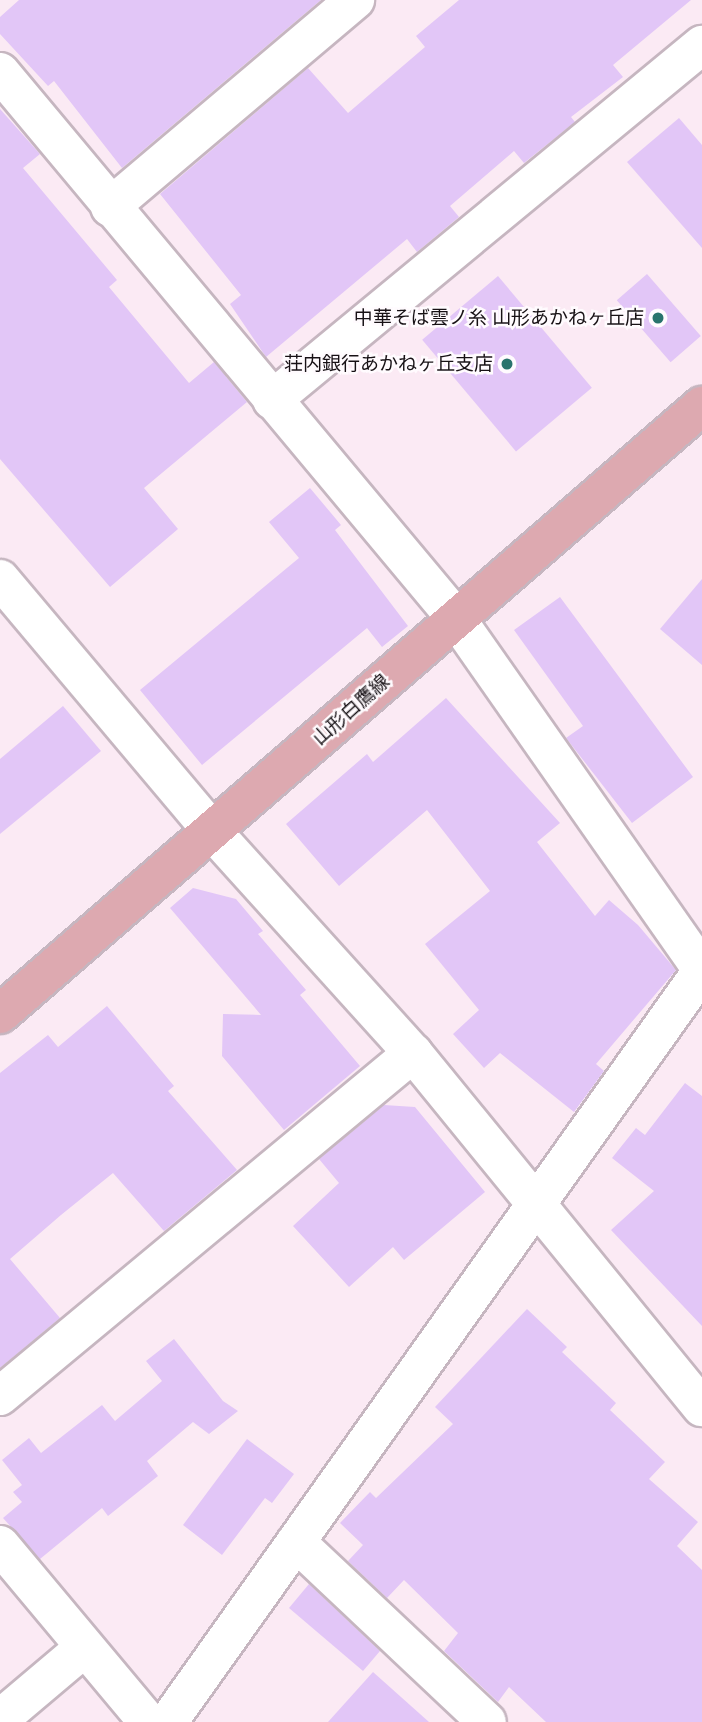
<!DOCTYPE html>
<meta charset="utf-8">
<style>
body{margin:0}
#map{position:relative;width:702px;height:1722px;overflow:hidden;background:#fbeaf4;font-family:"PT Sans","Noto Sans JP",sans-serif}
div>[style]{position:absolute}
.building>*{inset:0;background:#e2c6f7;transform-origin:0 0}
.roads{filter:drop-shadow(2px 0 #c6b6c0) drop-shadow(-2px 0 #c6b6c0) drop-shadow(0 2px #c6b6c0) drop-shadow(0 -2px #c6b6c0)}
.minor>*{height:38px;margin:-19px;padding:0 19px;transform-origin:19px;border-radius:19px;background:#fff}
.major>*{height:38px;margin:-19px;padding:0 19px;transform-origin:19px;border-radius:19px;background:#dda9b0}
.dots>*{width:19px;height:19px;translate:-50% -50%;box-sizing:border-box;border:4px solid #fffbfe;border-radius:50%}
span{translate:-50% -50%;white-space:nowrap;text-align:center;line-height:1.15;-webkit-text-stroke:5px #fffbfe;paint-order:stroke}
.poi-label{font-size:19px;color:#171115}
.right{translate:-100% -50%;text-align:right}
.street-label{font-size:19px;color:#171115}
</style>
<div id="map">
<div class="building">
<i style="clip-path:polygon(19px 0,321px 0,122px 168px,54px 81px,48px 86px,0 34px,0 17px)"></i>
<i style="clip-path:polygon(459px 0,691px 0,613px 65px,623px 77px,571px 117px,575px 122px,524px 163px,514px 151px,450px 206px,459px 217px,417px 252px,407px 239px,266px 357px,230px 304px,241px 295px,160px 194px,308px 68px,348px 113px,425px 47px,416px 36px)"></i>
<i style="clip-path:polygon(0 109px,40px 154px,23px 168px,117px 280px,109px 287px,189px 383px,214px 362px,247px 402px,144px 488px,178px 529px,110px 587px,0 459px)"></i>
<i style="clip-path:polygon(679px 118px,702px 145px,702px 248px,627px 162px)"></i>
<i style="left:647px;top:274px;width:82px;height:40px;rotate:49deg"></i>
<i style="left:498px;top:276px;width:146px;height:99px;rotate:50deg"></i>
<i style="clip-path:polygon(310px 488px,341px 525px,335px 530px,408px 626px,382px 647px,367px 628px,202px 765px,140px 690px,299px 558px,269px 522px)"></i>
<i style="clip-path:polygon(702px 579px,702px 665px,660px 629px)"></i>
<i style="clip-path:polygon(560px 597px,693px 777px,632px 823px,566px 738px,583px 726px,514px 630px)"></i>
<i style="clip-path:polygon(446px 698px,560px 823px,537px 842px,595px 916px,609px 900px,638px 925px,676px 970px,596px 1064px,604px 1071px,574px 1112px,500px 1053px,484px 1068px,453px 1034px,479px 1010px,425px 944px,490px 891px,427px 810px,339px 886px,286px 824px,367px 754px,373px 762px)"></i>
<i style="clip-path:polygon(63px 706px,101px 751px,0 834px,0 759px)"></i>
<i style="clip-path:polygon(193px 888px,236px 899px,263px 931px,258px 934px,306px 990px,300px 995px,360px 1066px,284px 1130px,222px 1056px,223px 1014px,261px 1015px,170px 908px)"></i>
<i style="clip-path:polygon(107px 1006px,174px 1086px,168px 1091px,237px 1170px,164px 1231px,113px 1173px,61px 1215px,10px 1259px,60px 1318px,0 1368px,0 1073px,48px 1035px,58px 1047px)"></i>
<i style="clip-path:polygon(685px 1083px,702px 1096px,702px 1326px,611px 1230px,654px 1191px,612px 1158px,636px 1128px,645px 1135px)"></i>
<i style="clip-path:polygon(384px 1105px,415px 1107px,485px 1192px,404px 1260px,393px 1247px,349px 1287px,293px 1226px,339px 1183px,319px 1159px)"></i>
<i style="clip-path:polygon(527px 1309px,567px 1347px,562px 1352px,616px 1403px,610px 1410px,665px 1462px,649px 1479px,698px 1522px,677px 1546px,702px 1570px,702px 1722px,546px 1722px,509px 1687px,498px 1702px,444px 1651px,458px 1633px,404px 1580px,387px 1598px,348px 1561px,363px 1545px,340px 1523px,370px 1492px,376px 1498px,453px 1424px,435px 1407px)"></i>
<i style="clip-path:polygon(174px 1339px,223px 1401px,238px 1411px,209px 1434px,193px 1422px,147px 1461px,158px 1476px,108px 1516px,102px 1508px,40px 1559px,3px 1518px,22px 1502px,13px 1492px,22px 1485px,2px 1460px,29px 1438px,41px 1453px,102px 1405px,115px 1421px,162px 1381px,146px 1361px)"></i>
<i style="clip-path:polygon(247px 1439px,294px 1474px,272px 1503px,265px 1498px,222px 1555px,183px 1525px)"></i>
<i style="clip-path:polygon(309px 1584px,380px 1651px,363px 1671px,289px 1608px)"></i>
<i style="clip-path:polygon(373px 1672px,429px 1722px,328px 1722px)"></i>
</div>
<div class="roads">
<div class="minor">
<i style="left:0;top:72px;width:710px;rotate:50.14deg"></i>
<i style="left:455px;top:617px;width:431px;rotate:55deg"></i>
<i style="left:110px;top:207px;width:321px;rotate:-40.2deg"></i>
<i style="left:272px;top:400px;width:558px;rotate:-39.54deg"></i>
<i style="left:0;top:579px;width:331px;rotate:49.9deg"></i>
<i style="left:213px;top:832px;width:298px;rotate:47.9deg"></i>
<i style="left:413px;top:1053px;width:457px;rotate:50.8deg"></i>
<i style="left:0;top:1396px;width:537px;rotate:-39.71deg"></i>
<i style="left:296px;top:1542px;width:262px;rotate:43.3deg"></i>
<i style="left:0;top:1545px;width:231px;rotate:50.1deg"></i>
<i style="left:0;top:1719px;width:110px;rotate:-40.2deg"></i>
<i style="left:168px;top:1722px;width:921px;rotate:-54.59deg"></i>
</div>
<div class="major">
<i style="left:0;top:1014px;width:929px;rotate:-40.9deg"></i>
</div>
</div>
<div class="dots">
<i style="left:658px;top:318px;background:#29736d"></i>
<i style="left:507px;top:364px;background:#29736d"></i>
</div>
<div class="poi-label">
<span class="right" style="left:644px;top:318px">中華そば雲ノ糸 山形あかねヶ丘店</span>
<span class="right" style="left:493px;top:364px">荘内銀行あかねヶ丘支店</span>
</div>
<div class="street-label">
<span style="left:351px;top:710px;rotate:-42deg">山形白鷹線</span>
</div>
</div>
